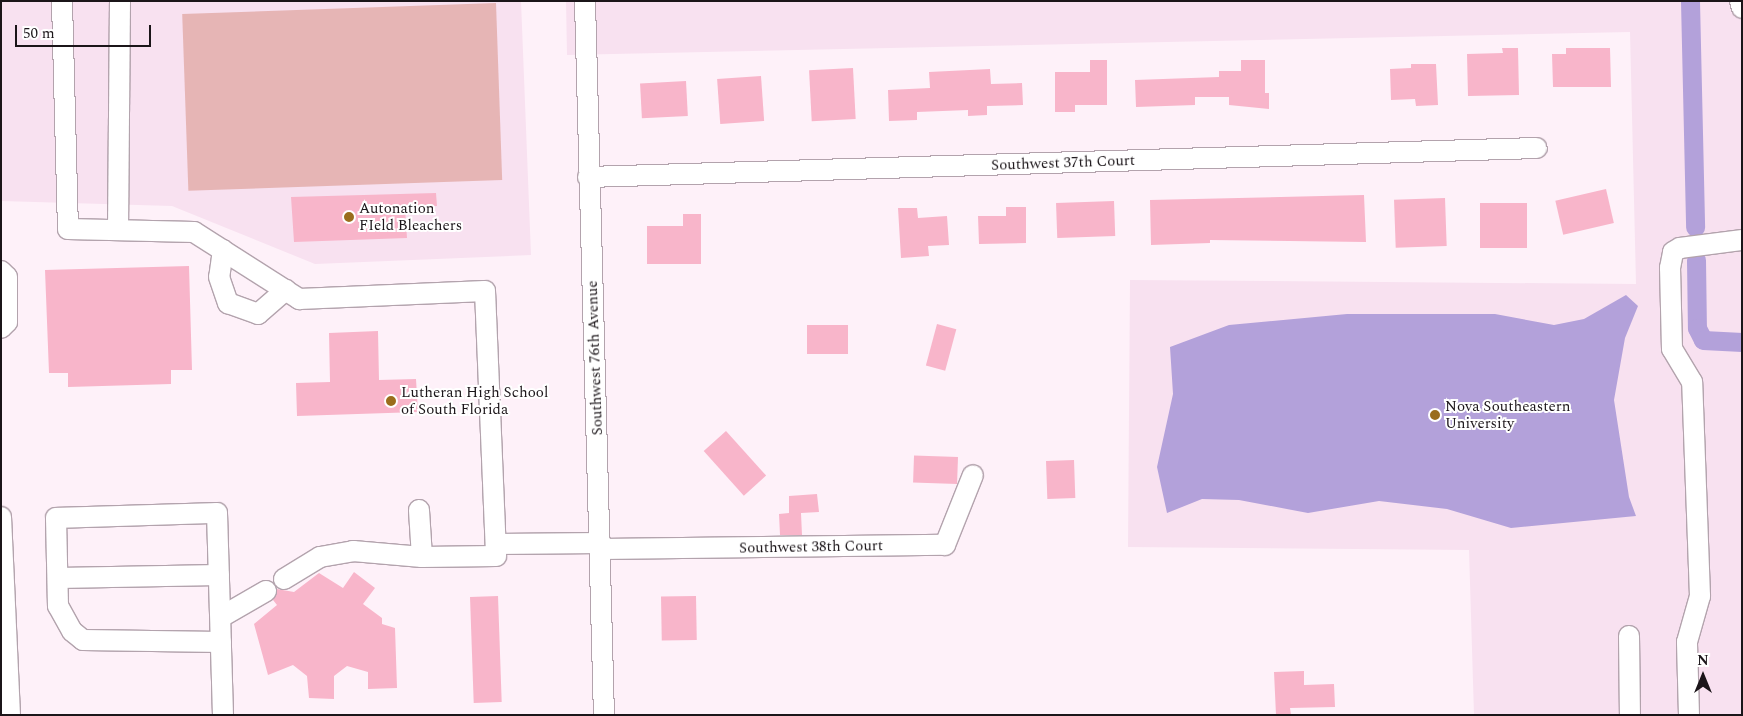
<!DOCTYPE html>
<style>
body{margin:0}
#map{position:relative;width:1743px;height:716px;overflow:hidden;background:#fef1f9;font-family:Spectral,serif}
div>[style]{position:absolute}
.built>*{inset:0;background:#f8e1f0}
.green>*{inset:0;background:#e6b5b5;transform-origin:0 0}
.water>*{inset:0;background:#b3a1da}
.canal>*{height:19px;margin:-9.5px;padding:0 9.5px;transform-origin:9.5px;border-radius:9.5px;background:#b3a1da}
.building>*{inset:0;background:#f8b5ca;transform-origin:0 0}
.roads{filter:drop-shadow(1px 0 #b3a3ad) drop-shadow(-1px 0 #b3a3ad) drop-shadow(0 1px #b3a3ad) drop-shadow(0 -1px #b3a3ad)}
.minor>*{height:20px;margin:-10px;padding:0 10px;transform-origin:10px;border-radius:10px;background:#fff}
.dots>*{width:14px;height:14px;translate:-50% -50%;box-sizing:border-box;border:2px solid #fff;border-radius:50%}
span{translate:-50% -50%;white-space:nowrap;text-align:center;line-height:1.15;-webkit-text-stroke:4px #fff;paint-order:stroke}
.street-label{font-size:15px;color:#1b1519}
.poi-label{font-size:15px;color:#1b1519}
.left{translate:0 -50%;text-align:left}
.frame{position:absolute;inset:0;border:2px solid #1b1519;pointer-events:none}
.north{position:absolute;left:1678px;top:651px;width:50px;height:50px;-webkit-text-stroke:4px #fff;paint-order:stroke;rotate:0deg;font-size:14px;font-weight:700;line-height:20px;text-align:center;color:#1b1519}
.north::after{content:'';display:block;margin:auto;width:18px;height:22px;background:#1b1519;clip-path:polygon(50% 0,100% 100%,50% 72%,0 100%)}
.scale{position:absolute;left:15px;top:25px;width:136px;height:22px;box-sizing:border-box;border:2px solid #1b1519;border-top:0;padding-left:6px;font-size:15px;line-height:18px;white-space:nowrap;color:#1b1519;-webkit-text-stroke:4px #fff;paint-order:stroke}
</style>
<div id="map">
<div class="built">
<i style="clip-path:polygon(1px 1px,521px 1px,531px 255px,315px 264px,172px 206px,1px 201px)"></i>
<i style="clip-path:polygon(566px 1px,1742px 1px,1742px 715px,1474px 715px,1469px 550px,1128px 547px,1130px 280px,1636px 284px,1630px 32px,567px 55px)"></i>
</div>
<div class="green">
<i style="left:496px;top:3px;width:177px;height:314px;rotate:88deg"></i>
</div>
<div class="water">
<i style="clip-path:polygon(1626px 295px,1638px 306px,1625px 338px,1614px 400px,1629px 497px,1636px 516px,1511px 528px,1447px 509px,1379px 501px,1308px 513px,1239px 500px,1202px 499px,1167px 513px,1157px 467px,1173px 394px,1170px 347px,1229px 325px,1347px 314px,1495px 314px,1554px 325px,1584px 319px)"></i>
</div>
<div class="canal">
<i style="left:1690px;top:1px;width:226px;rotate:88.7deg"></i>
<i style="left:1696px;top:260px;width:68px;rotate:89.2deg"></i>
<i style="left:1697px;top:328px;width:13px;rotate:63deg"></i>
<i style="left:1703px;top:340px;width:39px;rotate:3deg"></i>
</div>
<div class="building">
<i style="clip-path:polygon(1502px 48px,1518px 48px,1519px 95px,1468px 96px,1467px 54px,1503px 53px)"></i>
<i style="clip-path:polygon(1566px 48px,1610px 48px,1611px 87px,1553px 87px,1552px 54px,1566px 54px)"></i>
<i style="clip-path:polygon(1090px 60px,1107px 60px,1107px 105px,1075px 105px,1075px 112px,1055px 112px,1055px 72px,1090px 72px)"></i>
<i style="clip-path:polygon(1241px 60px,1265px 60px,1265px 93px,1269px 93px,1269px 109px,1229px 105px,1229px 97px,1195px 97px,1195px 105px,1136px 107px,1135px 80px,1219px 77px,1219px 71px,1241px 71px)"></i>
<i style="clip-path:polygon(1411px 64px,1436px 64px,1438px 105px,1416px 106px,1415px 99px,1391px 100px,1390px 69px,1411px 68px)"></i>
<i style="left:853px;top:68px;width:51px;height:44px;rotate:87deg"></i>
<i style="clip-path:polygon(990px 69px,991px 84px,1022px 83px,1023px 105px,987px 106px,987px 115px,968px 116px,968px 110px,917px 112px,917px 120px,889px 121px,888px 90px,930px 88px,929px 72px)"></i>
<i style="left:761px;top:76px;width:45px;height:44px;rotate:86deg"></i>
<i style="left:686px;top:81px;width:35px;height:46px;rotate:87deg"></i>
<i style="left:1606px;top:189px;width:35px;height:52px;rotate:77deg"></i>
<i style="clip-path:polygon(436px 193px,437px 206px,405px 208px,407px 238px,294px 242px,291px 197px)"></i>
<i style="clip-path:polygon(1364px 195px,1366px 242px,1210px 240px,1210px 243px,1151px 245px,1150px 200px)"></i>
<i style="left:1445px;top:198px;width:48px;height:51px;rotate:88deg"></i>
<i style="left:1114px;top:201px;width:35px;height:58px;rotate:88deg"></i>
<i style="left:1480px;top:203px;width:47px;height:45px"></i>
<i style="clip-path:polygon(1006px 207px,1026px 207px,1026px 243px,979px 244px,978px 216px,1006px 216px)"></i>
<i style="clip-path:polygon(898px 208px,917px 208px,918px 218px,947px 216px,949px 245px,928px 246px,929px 256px,901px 258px)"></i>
<i style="clip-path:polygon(683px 214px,701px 214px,701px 264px,647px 264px,647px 226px,683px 226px)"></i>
<i style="clip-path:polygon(189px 266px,192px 370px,171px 370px,171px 384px,68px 387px,68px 373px,49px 373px,45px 270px)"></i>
<i style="left:937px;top:324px;width:20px;height:43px;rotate:15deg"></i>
<i style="left:848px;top:325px;width:29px;height:41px;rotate:90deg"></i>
<i style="clip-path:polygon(378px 331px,379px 380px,416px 379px,418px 412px,297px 416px,296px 383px,330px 382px,329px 333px)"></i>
<i style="left:726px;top:431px;width:60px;height:30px;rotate:48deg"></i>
<i style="left:958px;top:457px;width:27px;height:44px;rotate:92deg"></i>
<i style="left:1074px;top:460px;width:38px;height:28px;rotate:88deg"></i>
<i style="clip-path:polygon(817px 494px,819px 512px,801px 513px,802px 535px,780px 535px,779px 514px,789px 513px,789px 496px)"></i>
<i style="clip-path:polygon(354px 572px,375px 588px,363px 604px,382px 618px,382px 624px,395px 628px,397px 688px,368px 689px,368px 672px,347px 666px,334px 676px,334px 699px,309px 698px,307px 676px,293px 665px,268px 675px,254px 624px,277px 605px,273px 600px,277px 589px,294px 592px,319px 573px,343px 588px)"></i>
<i style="left:498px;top:596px;width:106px;height:28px;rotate:88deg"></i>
<i style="left:696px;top:596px;width:44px;height:35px;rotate:89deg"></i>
<i style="clip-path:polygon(1304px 671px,1304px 685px,1334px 684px,1335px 707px,1290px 708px,1291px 715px,1276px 715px,1274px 672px)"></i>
</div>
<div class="roads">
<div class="minor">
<i style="left:62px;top:1px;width:228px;rotate:88.5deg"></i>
<i style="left:68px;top:229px;width:126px;rotate:1.4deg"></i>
<i style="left:194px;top:232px;width:125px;rotate:32.5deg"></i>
<i style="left:299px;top:299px;width:186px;rotate:-2.5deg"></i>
<i style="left:485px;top:291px;width:265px;rotate:87.6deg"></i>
<i style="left:496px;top:556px;width:74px;rotate:179.2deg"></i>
<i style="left:422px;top:557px;width:47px;rotate:-93.7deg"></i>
<i style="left:585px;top:1px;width:714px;rotate:88.48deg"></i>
<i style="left:1740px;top:1px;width:7px;rotate:74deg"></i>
<i style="left:588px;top:177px;width:949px;rotate:-1.75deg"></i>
<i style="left:118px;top:230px;width:229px;rotate:-89.5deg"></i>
<i style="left:223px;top:250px;width:27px;rotate:98deg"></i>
<i style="left:219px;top:277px;width:28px;rotate:71deg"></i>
<i style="left:228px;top:303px;width:32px;rotate:20deg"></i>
<i style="left:258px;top:314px;width:37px;rotate:-41deg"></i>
<i style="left:1px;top:271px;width:8px;rotate:45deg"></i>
<i style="left:7px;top:277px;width:45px;rotate:90deg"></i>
<i style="left:7px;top:322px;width:8px;rotate:135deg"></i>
<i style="left:1px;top:517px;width:198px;rotate:87.4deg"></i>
<i style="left:496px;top:544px;width:105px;rotate:-0.5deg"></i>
<i style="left:601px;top:549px;width:344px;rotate:-0.7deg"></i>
<i style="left:945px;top:545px;width:75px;rotate:-68.2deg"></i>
<i style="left:58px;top:578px;width:161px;rotate:-1.1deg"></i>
<i style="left:284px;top:579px;width:42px;rotate:-31.4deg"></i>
<i style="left:320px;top:557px;width:34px;rotate:-10deg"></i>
<i style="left:353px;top:551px;width:69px;rotate:5deg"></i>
<i style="left:221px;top:617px;width:52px;rotate:-30deg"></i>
<i style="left:1629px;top:636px;width:79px;rotate:89.3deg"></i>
<i style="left:221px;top:642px;width:138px;rotate:-179.2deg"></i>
<i style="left:83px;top:640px;width:14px;rotate:-141deg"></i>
<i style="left:72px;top:631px;width:29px;rotate:-119deg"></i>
<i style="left:58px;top:606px;width:88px;rotate:-91.3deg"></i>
<i style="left:56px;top:518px;width:161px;rotate:-1.8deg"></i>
<i style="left:217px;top:513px;width:202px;rotate:88.3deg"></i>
<i style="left:1689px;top:715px;width:73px;rotate:-91.6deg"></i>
<i style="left:1687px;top:642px;width:48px;rotate:-74.2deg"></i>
<i style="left:1700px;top:596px;width:214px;rotate:-92.1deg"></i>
<i style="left:1692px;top:382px;width:39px;rotate:-121deg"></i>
<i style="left:1672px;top:349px;width:81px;rotate:-91.4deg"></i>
<i style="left:1670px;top:268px;width:16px;rotate:-79deg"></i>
<i style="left:1673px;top:252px;width:8px;rotate:-30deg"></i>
<i style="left:1680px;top:248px;width:63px;rotate:-7.4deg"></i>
</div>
</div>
<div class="dots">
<i style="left:349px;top:217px;background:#9a6d1c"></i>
<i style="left:391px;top:401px;background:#9a6d1c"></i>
<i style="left:1435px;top:415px;background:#9a6d1c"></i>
</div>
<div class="street-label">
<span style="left:1063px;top:163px;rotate:-2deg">Southwest 37th Court</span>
<span style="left:595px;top:358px;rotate:-92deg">Southwest 76th Avenue</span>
<span style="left:811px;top:547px;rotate:-1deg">Southwest 38th Court</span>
</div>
<div class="poi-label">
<span class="left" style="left:359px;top:217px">Autonation<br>FIeld Bleachers</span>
<span class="left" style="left:401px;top:401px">Lutheran High School<br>of South Florida</span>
<span class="left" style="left:1445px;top:415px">Nova Southeastern<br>University</span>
</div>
<div class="frame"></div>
<div class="north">N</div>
<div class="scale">50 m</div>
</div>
